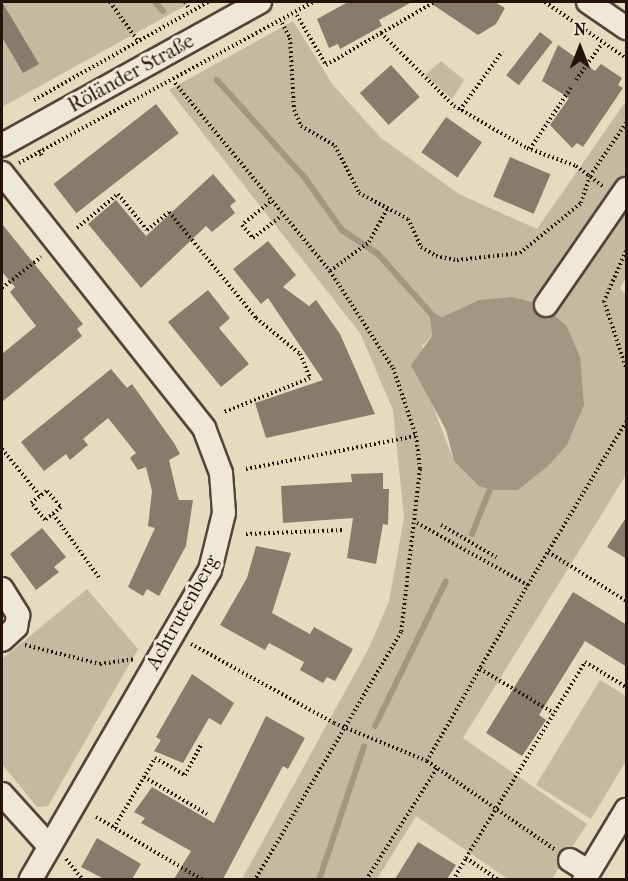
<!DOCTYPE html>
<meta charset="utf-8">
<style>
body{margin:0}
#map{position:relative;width:628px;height:881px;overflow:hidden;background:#e5dcbf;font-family:"IM FELL French Canon",serif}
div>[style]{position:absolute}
.green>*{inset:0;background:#c4baa0}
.water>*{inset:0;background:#a49782}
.stream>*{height:6px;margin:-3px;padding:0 3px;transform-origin:3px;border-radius:3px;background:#a49782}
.building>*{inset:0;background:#897b69;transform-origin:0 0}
.path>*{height:4px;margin-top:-2px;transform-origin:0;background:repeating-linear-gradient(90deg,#25120b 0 1.5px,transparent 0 4.5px)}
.roads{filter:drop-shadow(2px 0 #554438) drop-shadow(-2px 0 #554438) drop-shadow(0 2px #554438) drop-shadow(0 -2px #554438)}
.minor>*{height:22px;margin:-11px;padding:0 11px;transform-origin:11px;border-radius:11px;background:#eee8d5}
span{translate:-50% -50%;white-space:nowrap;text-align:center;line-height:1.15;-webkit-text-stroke:6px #eee8d5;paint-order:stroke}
.street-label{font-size:20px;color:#25120b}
.frame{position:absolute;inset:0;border:3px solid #25120b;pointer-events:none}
.north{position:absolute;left:550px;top:18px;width:60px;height:60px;-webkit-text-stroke:4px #eee8d5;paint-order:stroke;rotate:0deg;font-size:16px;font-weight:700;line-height:24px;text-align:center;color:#25120b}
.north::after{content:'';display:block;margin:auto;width:21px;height:27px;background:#25120b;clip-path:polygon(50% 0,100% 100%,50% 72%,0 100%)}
</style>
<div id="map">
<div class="green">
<i style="clip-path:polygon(2px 2px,192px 2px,2px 107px)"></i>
<i style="clip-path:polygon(evenodd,293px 21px,333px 85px,381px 138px,459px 194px,537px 229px,626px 101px,626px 278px,620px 288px,626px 295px,626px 475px,463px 738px,587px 824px,552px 879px,508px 879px,416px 816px,377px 879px,242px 879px,370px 646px,389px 601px,404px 518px,393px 410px,360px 333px,169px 90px,293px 21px,479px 300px,547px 467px,518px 490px,454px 461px,432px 404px,422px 346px,432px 336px,429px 312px,442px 317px,479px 300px)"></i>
<i style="clip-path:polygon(441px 61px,464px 80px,452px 99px,425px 75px)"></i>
<i style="clip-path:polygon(87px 589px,138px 649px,48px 806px,37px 807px,2px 764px,2px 659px)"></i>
<i style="clip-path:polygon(600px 680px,626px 696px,626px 761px,591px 819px,536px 785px)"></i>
</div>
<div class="water">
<i style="clip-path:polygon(512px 297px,539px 304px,566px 325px,580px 357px,584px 405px,567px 445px,547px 467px,518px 490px,492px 490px,479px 486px,454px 461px,446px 430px,411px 365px,432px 336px,429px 311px,442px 317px,479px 300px)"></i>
</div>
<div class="stream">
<i style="left:155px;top:2px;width:12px;rotate:48deg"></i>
<i style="left:217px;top:80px;width:132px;rotate:48.1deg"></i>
<i style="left:305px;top:178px;width:64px;rotate:54.6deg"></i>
<i style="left:342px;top:230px;width:43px;rotate:33.7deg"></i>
<i style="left:378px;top:254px;width:84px;rotate:48.4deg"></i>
<i style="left:472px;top:534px;width:54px;rotate:-68.2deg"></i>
<i style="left:375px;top:726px;width:161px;rotate:-63.9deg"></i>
<i style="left:319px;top:880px;width:141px;rotate:-71.4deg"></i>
</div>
<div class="building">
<i style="clip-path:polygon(2px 2px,39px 64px,23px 73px,2px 37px)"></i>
<i style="clip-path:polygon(348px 2px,412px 2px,379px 20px,382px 26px,340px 49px,338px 44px,329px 48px,317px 19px)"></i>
<i style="clip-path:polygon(429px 2px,495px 2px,505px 8px,496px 24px,478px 35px)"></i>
<i style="left:540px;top:32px;width:16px;height:55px;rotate:38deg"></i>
<i style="clip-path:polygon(558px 45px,595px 71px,601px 64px,622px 78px,618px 85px,623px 88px,583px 147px,577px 143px,572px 148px,550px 125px,569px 98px,542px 81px)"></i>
<i style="left:391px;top:65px;width:43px;height:42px;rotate:48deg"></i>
<i style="left:156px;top:104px;width:37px;height:130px;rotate:52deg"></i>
<i style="left:446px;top:117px;width:44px;height:43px;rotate:35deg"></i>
<i style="left:510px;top:157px;width:44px;height:43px;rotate:23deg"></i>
<i style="clip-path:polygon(213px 174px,236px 201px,230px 206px,235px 213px,212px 232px,206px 226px,141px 288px,88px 224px,116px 200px,146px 236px)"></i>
<i style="clip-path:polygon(2px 224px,83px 324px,77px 329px,82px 336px,2px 402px,2px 354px,36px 326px,10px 292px,15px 287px,2px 272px)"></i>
<i style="clip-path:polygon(268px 241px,296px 275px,283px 287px,309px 306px,316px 300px,340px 334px,375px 414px,266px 438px,255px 403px,323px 380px,268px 298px,261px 304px,233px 269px)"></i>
<i style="clip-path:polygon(208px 290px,230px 318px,219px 328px,249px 364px,221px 387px,168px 322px)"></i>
<i style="clip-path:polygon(111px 369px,127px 388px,132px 384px,174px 443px,180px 454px,169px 460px,177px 494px,179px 500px,193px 500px,186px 546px,159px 596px,147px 589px,143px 596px,128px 587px,155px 528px,148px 526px,152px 491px,146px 467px,138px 470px,130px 458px,136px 453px,108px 418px,83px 439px,88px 445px,70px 460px,66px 454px,44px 471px,21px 442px)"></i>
<i style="clip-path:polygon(383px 473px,383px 489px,389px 489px,388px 525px,383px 524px,376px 564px,347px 558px,353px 518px,283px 523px,281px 486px,352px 482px,351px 474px)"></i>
<i style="clip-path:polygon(627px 516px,627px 559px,607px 547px)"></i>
<i style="clip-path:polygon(42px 528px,66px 557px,54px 567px,59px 572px,36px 590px,10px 554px)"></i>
<i style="clip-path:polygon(256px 546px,291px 553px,272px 613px,310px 634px,314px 627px,353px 649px,335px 681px,327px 677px,323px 683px,300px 670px,304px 662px,269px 643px,265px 650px,220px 625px,247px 578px)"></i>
<i style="clip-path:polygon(573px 592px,627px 625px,627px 667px,585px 641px,539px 715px,546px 720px,522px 756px,486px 733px)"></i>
<i style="clip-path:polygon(192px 674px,234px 703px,221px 725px,209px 718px,183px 763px,154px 751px,161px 740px,156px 737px)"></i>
<i style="clip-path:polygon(266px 716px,305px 738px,288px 769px,283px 766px,223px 879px,174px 879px,191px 851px,141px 823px,145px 818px,134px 812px,152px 787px,214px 823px)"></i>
<i style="clip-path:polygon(97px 838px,141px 864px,132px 879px,104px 879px,81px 867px)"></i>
<i style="clip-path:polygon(418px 842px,456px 865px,447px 879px,395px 879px)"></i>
</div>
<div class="path">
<i style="left:110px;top:2px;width:48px;rotate:54.3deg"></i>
<i style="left:185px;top:2px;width:6px;rotate:59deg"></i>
<i style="left:545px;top:2px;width:98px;rotate:34.7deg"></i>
<i style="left:297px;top:15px;width:58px;rotate:59.9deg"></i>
<i style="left:326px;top:65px;width:64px;rotate:-30.2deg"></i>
<i style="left:381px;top:33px;width:103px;rotate:45deg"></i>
<i style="left:454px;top:106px;width:84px;rotate:29.9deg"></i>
<i style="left:527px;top:148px;width:52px;rotate:20.2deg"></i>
<i style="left:576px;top:166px;width:35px;rotate:37deg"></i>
<i style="left:282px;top:23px;width:17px;rotate:62deg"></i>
<i style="left:290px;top:38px;width:72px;rotate:86.8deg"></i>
<i style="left:294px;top:110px;width:17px;rotate:66deg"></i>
<i style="left:301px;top:126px;width:39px;rotate:30deg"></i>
<i style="left:335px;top:146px;width:53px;rotate:62.9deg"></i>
<i style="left:359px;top:193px;width:55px;rotate:28deg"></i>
<i style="left:408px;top:219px;width:31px;rotate:65deg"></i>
<i style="left:421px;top:247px;width:17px;rotate:31deg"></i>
<i style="left:436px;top:256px;width:21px;rotate:11deg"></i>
<i style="left:457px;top:260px;width:63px;rotate:-6.3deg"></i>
<i style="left:520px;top:253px;width:79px;rotate:-39.3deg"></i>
<i style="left:581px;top:203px;width:28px;rotate:-72deg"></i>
<i style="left:590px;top:176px;width:64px;rotate:-55.8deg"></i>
<i style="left:381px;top:33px;width:62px;rotate:-29.9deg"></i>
<i style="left:576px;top:80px;width:43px;rotate:-54.5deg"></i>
<i style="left:175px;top:83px;width:244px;rotate:50.5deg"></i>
<i style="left:330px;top:271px;width:116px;rotate:57deg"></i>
<i style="left:393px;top:368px;width:72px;rotate:71.3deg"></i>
<i style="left:416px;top:436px;width:33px;rotate:83deg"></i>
<i style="left:420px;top:469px;width:164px;rotate:96.6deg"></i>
<i style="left:401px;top:632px;width:288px;rotate:120.5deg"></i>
<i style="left:34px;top:100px;width:200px;rotate:-29.4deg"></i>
<i style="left:460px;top:110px;width:72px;rotate:-54.1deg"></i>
<i style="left:530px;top:149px;width:76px;rotate:-56.3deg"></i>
<i style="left:39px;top:150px;width:8px;rotate:67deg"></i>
<i style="left:19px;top:163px;width:335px;rotate:-28.7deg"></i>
<i style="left:270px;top:202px;width:36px;rotate:141deg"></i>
<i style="left:242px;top:225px;width:17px;rotate:50deg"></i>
<i style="left:253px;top:238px;width:36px;rotate:-38deg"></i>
<i style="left:77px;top:228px;width:53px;rotate:-39.7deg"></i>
<i style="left:118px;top:194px;width:46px;rotate:51.1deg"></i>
<i style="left:147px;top:230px;width:28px;rotate:-39deg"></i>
<i style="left:169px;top:212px;width:137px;rotate:50.6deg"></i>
<i style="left:256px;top:318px;width:57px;rotate:39.3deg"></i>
<i style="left:300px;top:354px;width:26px;rotate:67deg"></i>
<i style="left:310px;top:378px;width:92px;rotate:158.4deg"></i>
<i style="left:626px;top:251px;width:55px;rotate:113.7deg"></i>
<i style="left:604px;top:301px;width:71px;rotate:71.8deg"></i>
<i style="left:330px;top:271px;width:49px;rotate:-36.6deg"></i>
<i style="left:369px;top:242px;width:37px;rotate:-61deg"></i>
<i style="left:2px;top:288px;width:50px;rotate:-38.5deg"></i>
<i style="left:2px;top:449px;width:60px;rotate:51deg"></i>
<i style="left:246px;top:469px;width:173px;rotate:-11deg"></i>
<i style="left:47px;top:491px;width:21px;rotate:49deg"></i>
<i style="left:61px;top:507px;width:21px;rotate:141deg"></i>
<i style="left:45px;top:520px;width:22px;rotate:-129deg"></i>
<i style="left:31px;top:503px;width:20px;rotate:-37deg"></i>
<i style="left:53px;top:514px;width:80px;rotate:54.1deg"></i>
<i style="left:417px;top:523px;width:127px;rotate:29.2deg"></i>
<i style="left:528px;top:585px;width:190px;rotate:-59deg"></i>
<i style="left:441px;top:525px;width:64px;rotate:30.2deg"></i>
<i style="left:246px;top:534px;width:98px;rotate:-2.3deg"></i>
<i style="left:548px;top:552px;width:92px;rotate:32.1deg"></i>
<i style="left:191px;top:644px;width:163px;rotate:28.9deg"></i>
<i style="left:334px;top:723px;width:100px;rotate:22.2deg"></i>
<i style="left:427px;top:761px;width:155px;rotate:34.7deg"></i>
<i style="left:25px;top:645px;width:77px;rotate:14.2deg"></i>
<i style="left:100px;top:664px;width:34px;rotate:-8deg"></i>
<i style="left:480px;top:669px;width:86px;rotate:30.7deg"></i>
<i style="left:427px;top:761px;width:203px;rotate:-60.2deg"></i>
<i style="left:144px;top:777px;width:73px;rotate:30.4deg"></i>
<i style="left:96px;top:817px;width:124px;rotate:30.5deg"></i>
<i style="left:114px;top:828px;width:81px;rotate:-59.6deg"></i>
<i style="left:155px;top:758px;width:34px;rotate:30deg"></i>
<i style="left:185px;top:775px;width:36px;rotate:-62deg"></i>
<i style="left:466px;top:858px;width:229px;rotate:-58.7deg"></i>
<i style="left:585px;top:662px;width:48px;rotate:31.4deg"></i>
<i style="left:66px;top:859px;width:27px;rotate:51deg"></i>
<i style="left:366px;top:880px;width:133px;rotate:-57.6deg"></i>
<i style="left:453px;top:880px;width:26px;rotate:-59deg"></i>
<i style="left:466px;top:858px;width:40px;rotate:34deg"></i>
</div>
<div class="roads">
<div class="minor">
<i style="left:588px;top:2px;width:46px;rotate:34.4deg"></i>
<i style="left:2px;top:145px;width:295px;rotate:-29deg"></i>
<i style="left:2px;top:173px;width:325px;rotate:51.6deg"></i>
<i style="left:204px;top:428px;width:48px;rotate:69.3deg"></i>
<i style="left:221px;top:473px;width:40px;rotate:85.7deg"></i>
<i style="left:224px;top:513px;width:59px;rotate:103.8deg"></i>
<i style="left:210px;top:570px;width:358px;rotate:120.1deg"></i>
<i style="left:546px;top:305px;width:141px;rotate:-55.4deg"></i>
<i style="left:2px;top:589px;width:31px;rotate:58deg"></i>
<i style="left:18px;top:615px;width:12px;rotate:99deg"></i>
<i style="left:16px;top:627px;width:19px;rotate:137deg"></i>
<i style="left:2px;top:794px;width:70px;rotate:47.9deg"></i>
<i style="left:570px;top:860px;width:22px;rotate:32deg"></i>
<i style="left:584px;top:880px;width:82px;rotate:-59deg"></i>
</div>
</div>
<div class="street-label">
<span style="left:131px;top:73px;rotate:-29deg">Röländer Straße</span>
<span style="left:182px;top:612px;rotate:-61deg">Achtrutenberg</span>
</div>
<div class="frame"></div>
<div class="north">N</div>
</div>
